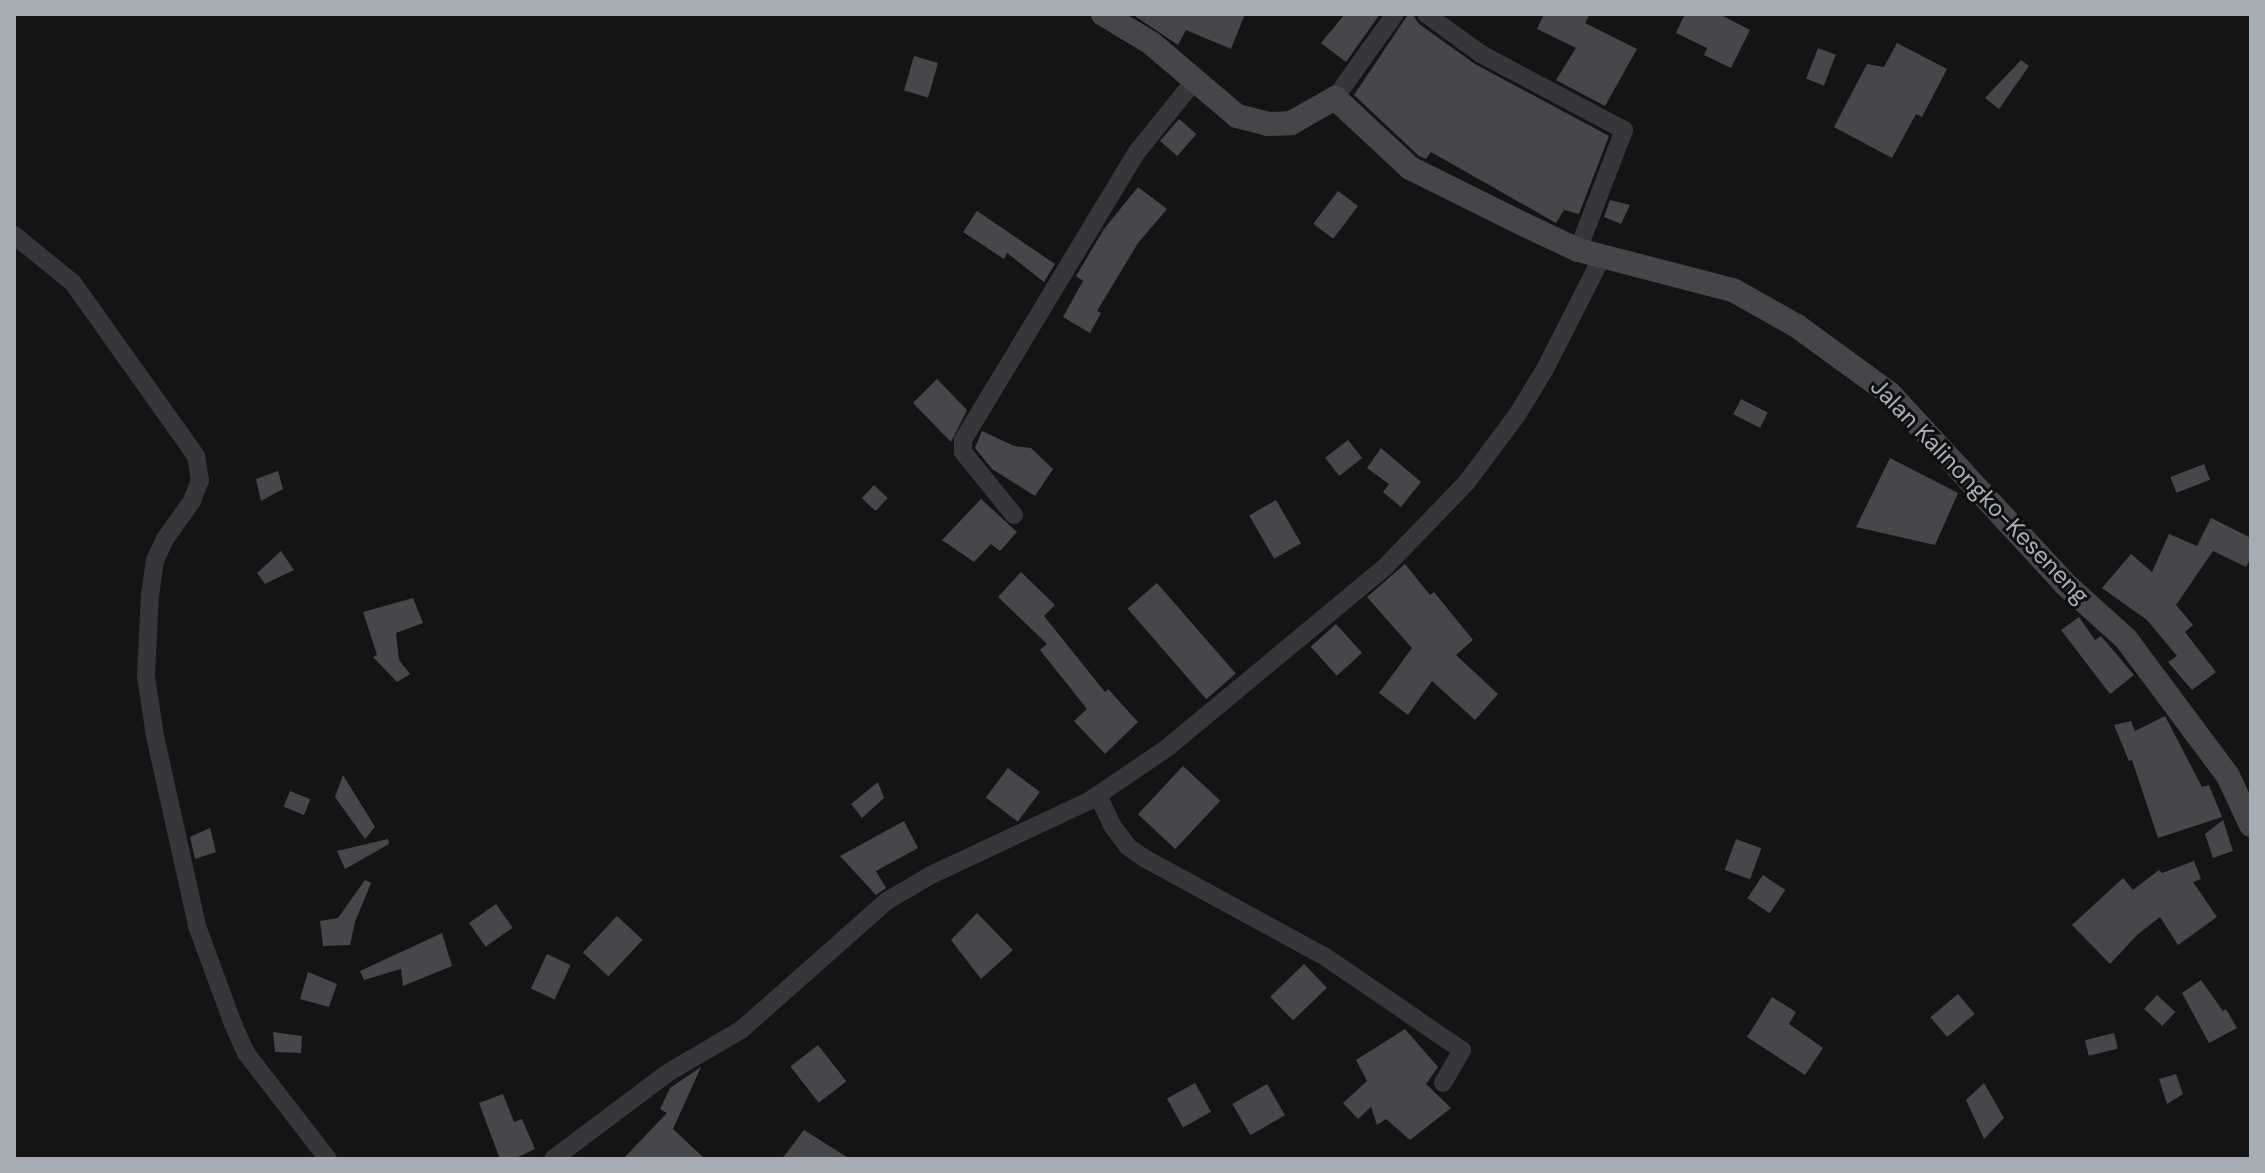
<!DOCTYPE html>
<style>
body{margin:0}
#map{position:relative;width:2265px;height:1173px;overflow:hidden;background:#141415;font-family:"DM Sans",sans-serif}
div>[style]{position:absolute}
.building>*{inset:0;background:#46474a;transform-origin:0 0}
.street>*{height:18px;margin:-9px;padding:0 9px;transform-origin:9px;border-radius:9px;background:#35373a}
.secondary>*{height:24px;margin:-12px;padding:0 12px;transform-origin:12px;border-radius:12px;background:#44464a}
span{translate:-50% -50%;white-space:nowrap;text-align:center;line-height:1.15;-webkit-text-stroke:6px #0f0f10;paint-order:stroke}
.street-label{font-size:24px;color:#a7adb4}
.frame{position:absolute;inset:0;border:16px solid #a7adb4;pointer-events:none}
</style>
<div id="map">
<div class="building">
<i style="clip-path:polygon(1132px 14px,1245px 14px,1231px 49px,1186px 30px,1178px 45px)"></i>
<i style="clip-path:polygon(1345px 14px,1380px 14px,1346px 62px,1321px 43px)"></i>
<i style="clip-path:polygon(1544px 14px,1590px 14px,1585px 23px,1637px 49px,1605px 106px,1556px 80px,1576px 48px,1537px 29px)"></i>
<i style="clip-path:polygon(1685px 14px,1719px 14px,1750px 30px,1731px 68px,1704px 55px,1707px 48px,1676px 33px)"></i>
<i style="clip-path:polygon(1407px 16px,1414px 16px,1419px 24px,1475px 64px,1609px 136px,1579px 214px,1564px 210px,1556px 223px,1431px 152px,1426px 159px,1419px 156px,1354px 95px)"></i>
<i style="clip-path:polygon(1897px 43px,1947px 69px,1922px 117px,1916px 114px,1892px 158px,1834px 127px,1867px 64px,1884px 67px)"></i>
<i style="left:1818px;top:48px;width:19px;height:33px;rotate:21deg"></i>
<i style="left:914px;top:56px;width:25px;height:36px;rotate:16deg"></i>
<i style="clip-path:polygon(2021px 60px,2029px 66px,1999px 109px,1985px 98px)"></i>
<i style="left:1179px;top:119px;width:23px;height:29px;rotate:41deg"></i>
<i style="clip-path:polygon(1138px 187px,1167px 209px,1138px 243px,1097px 311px,1101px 313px,1090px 333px,1063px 317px,1083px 281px,1076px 276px,1104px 229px)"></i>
<i style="left:1338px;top:191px;width:25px;height:41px;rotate:37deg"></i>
<i style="clip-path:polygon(1610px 200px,1630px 205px,1621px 224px,1604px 217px)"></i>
<i style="clip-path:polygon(977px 211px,1055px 264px,1044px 282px,1007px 253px,1004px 259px,963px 232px)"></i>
<i style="clip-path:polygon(937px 379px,967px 410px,951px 442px,913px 403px)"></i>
<i style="left:1741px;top:399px;width:30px;height:17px;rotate:27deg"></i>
<i style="clip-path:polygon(982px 431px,1014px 446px,1031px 448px,1053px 469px,1035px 496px,992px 469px,975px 448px)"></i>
<i style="left:1348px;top:440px;width:23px;height:29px;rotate:52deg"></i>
<i style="clip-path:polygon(1381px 448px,1421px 482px,1401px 507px,1383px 492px,1389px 484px,1367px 468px)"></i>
<i style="clip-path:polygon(1890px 458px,1958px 493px,1935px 545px,1856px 527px)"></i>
<i style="left:2204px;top:464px;width:17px;height:36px;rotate:69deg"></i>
<i style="clip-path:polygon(278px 471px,283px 489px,261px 501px,256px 479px)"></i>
<i style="left:874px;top:485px;width:19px;height:18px;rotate:43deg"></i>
<i style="clip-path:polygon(981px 499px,1017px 532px,1000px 551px,991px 544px,974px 562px,942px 540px)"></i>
<i style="left:1276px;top:500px;width:50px;height:31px;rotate:60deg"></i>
<i style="clip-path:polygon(2211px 518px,2251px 538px,2251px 558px,2246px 567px,2213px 551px,2176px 605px,2193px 625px,2185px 632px,2216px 672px,2192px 690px,2168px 662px,2177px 656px,2147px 620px,2102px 588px,2131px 554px,2152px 572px,2169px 534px,2197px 546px)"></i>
<i style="clip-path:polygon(281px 551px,294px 570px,265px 584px,257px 573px)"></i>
<i style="clip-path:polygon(1405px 564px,1430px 595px,1434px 592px,1473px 640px,1456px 655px,1498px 694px,1475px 720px,1432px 681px,1408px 715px,1379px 693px,1412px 648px,1367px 597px)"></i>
<i style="clip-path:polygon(1021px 572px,1055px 605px,1044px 616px,1105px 692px,1108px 689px,1138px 722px,1105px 754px,1074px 721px,1087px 709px,1040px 650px,1047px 644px,998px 597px)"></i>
<i style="left:1157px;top:583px;width:120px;height:39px;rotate:49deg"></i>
<i style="clip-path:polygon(413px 598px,423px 623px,396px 633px,399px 660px,410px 674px,397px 682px,373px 657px,377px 655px,363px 612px)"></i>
<i style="clip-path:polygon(2079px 617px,2095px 640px,2101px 636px,2134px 675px,2110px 694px,2061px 630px)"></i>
<i style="left:1336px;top:624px;width:39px;height:34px;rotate:48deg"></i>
<i style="clip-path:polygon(2165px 716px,2202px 787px,2209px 785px,2222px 817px,2158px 838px,2132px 760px,2129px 761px,2114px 725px,2131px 721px,2135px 731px)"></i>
<i style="left:1183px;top:766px;width:51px;height:66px;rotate:43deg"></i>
<i style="left:1008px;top:768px;width:40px;height:37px;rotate:37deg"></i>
<i style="clip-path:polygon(343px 775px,375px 827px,365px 839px,335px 797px)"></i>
<i style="clip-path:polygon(878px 782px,884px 798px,862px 818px,851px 804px)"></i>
<i style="left:290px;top:791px;width:22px;height:17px;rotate:22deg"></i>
<i style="clip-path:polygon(2223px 820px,2233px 851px,2213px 858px,2205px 834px)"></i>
<i style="clip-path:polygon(904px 821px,918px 848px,876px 871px,886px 888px,876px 895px,840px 856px)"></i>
<i style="clip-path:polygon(210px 828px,216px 852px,195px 859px,190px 837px)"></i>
<i style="clip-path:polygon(388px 839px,389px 844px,345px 869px,337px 851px)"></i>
<i style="left:1736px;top:839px;width:27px;height:33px;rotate:20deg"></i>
<i style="clip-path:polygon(2194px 861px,2201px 879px,2193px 882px,2217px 917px,2178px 945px,2160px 917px,2137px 935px,2110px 964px,2072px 925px,2123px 878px,2133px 890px,2159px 870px,2162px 873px)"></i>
<i style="left:1763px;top:875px;width:27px;height:28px;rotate:34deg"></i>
<i style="clip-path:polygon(365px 880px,371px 883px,355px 922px,350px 945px,323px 946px,320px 921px,338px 918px)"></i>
<i style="left:496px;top:904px;width:29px;height:33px;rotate:55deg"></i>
<i style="clip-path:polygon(977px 913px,1013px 950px,981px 979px,951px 940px)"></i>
<i style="left:617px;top:916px;width:35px;height:50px;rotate:43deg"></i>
<i style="clip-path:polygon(442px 933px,452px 966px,403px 986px,401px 969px,364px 980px,360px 971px)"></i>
<i style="left:547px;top:954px;width:26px;height:38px;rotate:25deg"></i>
<i style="left:1304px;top:964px;width:33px;height:47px;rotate:46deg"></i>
<i style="clip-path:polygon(308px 972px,337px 984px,329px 1007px,300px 999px)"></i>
<i style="clip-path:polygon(2201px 980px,2223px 1011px,2226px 1009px,2237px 1028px,2209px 1043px,2182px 993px)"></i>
<i style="left:1958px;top:994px;width:26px;height:36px;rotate:50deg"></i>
<i style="left:2157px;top:995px;width:25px;height:19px;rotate:43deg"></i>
<i style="clip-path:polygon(1772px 997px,1796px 1012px,1789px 1024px,1823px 1048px,1805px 1075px,1747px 1037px)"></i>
<i style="clip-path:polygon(1405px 1029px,1438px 1067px,1426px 1084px,1451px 1108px,1410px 1140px,1386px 1119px,1377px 1125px,1371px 1107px,1358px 1119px,1343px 1103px,1367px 1081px,1356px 1060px)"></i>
<i style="clip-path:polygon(273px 1032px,302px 1036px,301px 1053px,275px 1052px)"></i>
<i style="left:2114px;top:1033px;width:16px;height:30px;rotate:76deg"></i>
<i style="left:818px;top:1045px;width:46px;height:35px;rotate:52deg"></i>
<i style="clip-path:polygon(701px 1067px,673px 1129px,705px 1159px,623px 1159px,667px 1113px,660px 1109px,670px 1088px)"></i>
<i style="clip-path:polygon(2176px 1074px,2183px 1094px,2167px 1104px,2159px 1079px)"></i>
<i style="left:1195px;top:1083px;width:33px;height:32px;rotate:61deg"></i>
<i style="clip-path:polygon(1984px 1083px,2004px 1118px,1984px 1139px,1966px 1100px)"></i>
<i style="left:1267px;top:1084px;width:36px;height:40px;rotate:60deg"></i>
<i style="clip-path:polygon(503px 1094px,514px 1122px,522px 1119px,535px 1149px,514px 1159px,500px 1159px,479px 1103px)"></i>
<i style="clip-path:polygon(804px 1130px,850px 1159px,782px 1159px)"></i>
</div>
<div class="street">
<i style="left:1426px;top:14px;width:68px;rotate:36deg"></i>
<i style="left:1481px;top:54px;width:162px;rotate:28deg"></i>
<i style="left:1624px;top:130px;width:129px;rotate:111deg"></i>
<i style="left:1335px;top:98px;width:103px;rotate:-54.5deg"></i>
<i style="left:14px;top:235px;width:76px;rotate:39.1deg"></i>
<i style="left:73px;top:283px;width:212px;rotate:54.6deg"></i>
<i style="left:196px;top:456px;width:24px;rotate:81deg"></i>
<i style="left:200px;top:480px;width:22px;rotate:111deg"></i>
<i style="left:192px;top:501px;width:47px;rotate:125.4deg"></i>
<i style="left:165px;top:539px;width:23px;rotate:115deg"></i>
<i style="left:155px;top:560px;width:34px;rotate:98deg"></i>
<i style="left:150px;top:594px;width:82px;rotate:92.8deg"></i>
<i style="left:146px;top:676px;width:61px;rotate:81.5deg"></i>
<i style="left:155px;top:736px;width:195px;rotate:77.5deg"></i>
<i style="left:197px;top:926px;width:104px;rotate:69.8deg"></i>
<i style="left:233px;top:1024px;width:32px;rotate:66deg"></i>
<i style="left:246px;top:1053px;width:134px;rotate:52.3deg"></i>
<i style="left:1014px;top:515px;width:81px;rotate:-129deg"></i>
<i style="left:963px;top:452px;width:12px;rotate:-90deg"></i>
<i style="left:963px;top:440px;width:336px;rotate:-58.9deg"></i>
<i style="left:1137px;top:152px;width:91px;rotate:-51.2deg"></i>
<i style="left:1098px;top:795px;width:33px;rotate:65deg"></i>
<i style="left:1112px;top:825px;width:26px;rotate:54deg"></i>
<i style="left:1127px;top:846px;width:21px;rotate:35deg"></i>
<i style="left:1144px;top:858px;width:205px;rotate:28.6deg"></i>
<i style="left:1324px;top:956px;width:167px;rotate:34.3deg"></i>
<i style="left:1462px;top:1050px;width:38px;rotate:120deg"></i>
<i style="left:553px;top:1159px;width:145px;rotate:-36.9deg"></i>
<i style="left:669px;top:1072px;width:83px;rotate:-30.3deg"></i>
<i style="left:741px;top:1030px;width:195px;rotate:-41.5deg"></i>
<i style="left:887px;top:901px;width:51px;rotate:-30.6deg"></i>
<i style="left:931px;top:875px;width:174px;rotate:-25.1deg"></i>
<i style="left:1089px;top:801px;width:94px;rotate:-34.2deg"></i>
<i style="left:1167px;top:748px;width:285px;rotate:-39.7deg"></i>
<i style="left:1386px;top:566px;width:117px;rotate:-46deg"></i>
<i style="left:1467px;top:482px;width:84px;rotate:-53.3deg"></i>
<i style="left:1517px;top:415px;width:52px;rotate:-58.5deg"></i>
<i style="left:1544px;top:371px;width:130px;rotate:-63deg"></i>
</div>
<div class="secondary">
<i style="left:1103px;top:14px;width:56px;rotate:31.1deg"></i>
<i style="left:1151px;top:43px;width:113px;rotate:40.3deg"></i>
<i style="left:1237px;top:116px;width:32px;rotate:14deg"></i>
<i style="left:1268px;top:124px;width:23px;rotate:-2deg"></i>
<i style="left:1291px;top:123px;width:51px;rotate:-29.6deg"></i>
<i style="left:1335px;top:98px;width:103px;rotate:43deg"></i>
<i style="left:1410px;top:168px;width:126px;rotate:26.4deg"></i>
<i style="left:1523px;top:224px;width:61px;rotate:25.3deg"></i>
<i style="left:1578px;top:250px;width:160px;rotate:14.5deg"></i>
<i style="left:1733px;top:290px;width:73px;rotate:29.4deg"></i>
<i style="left:1797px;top:326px;width:114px;rotate:36.1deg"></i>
<i style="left:1889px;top:393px;width:260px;rotate:47.3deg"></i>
<i style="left:2065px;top:584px;width:82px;rotate:42deg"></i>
<i style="left:2126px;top:639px;width:171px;rotate:53.3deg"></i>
<i style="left:2228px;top:776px;width:54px;rotate:64.9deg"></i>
</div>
<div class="street-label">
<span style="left:1980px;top:491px;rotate:46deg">Jalan Kalinongko-Keseneng</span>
</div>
<div class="frame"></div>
</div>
